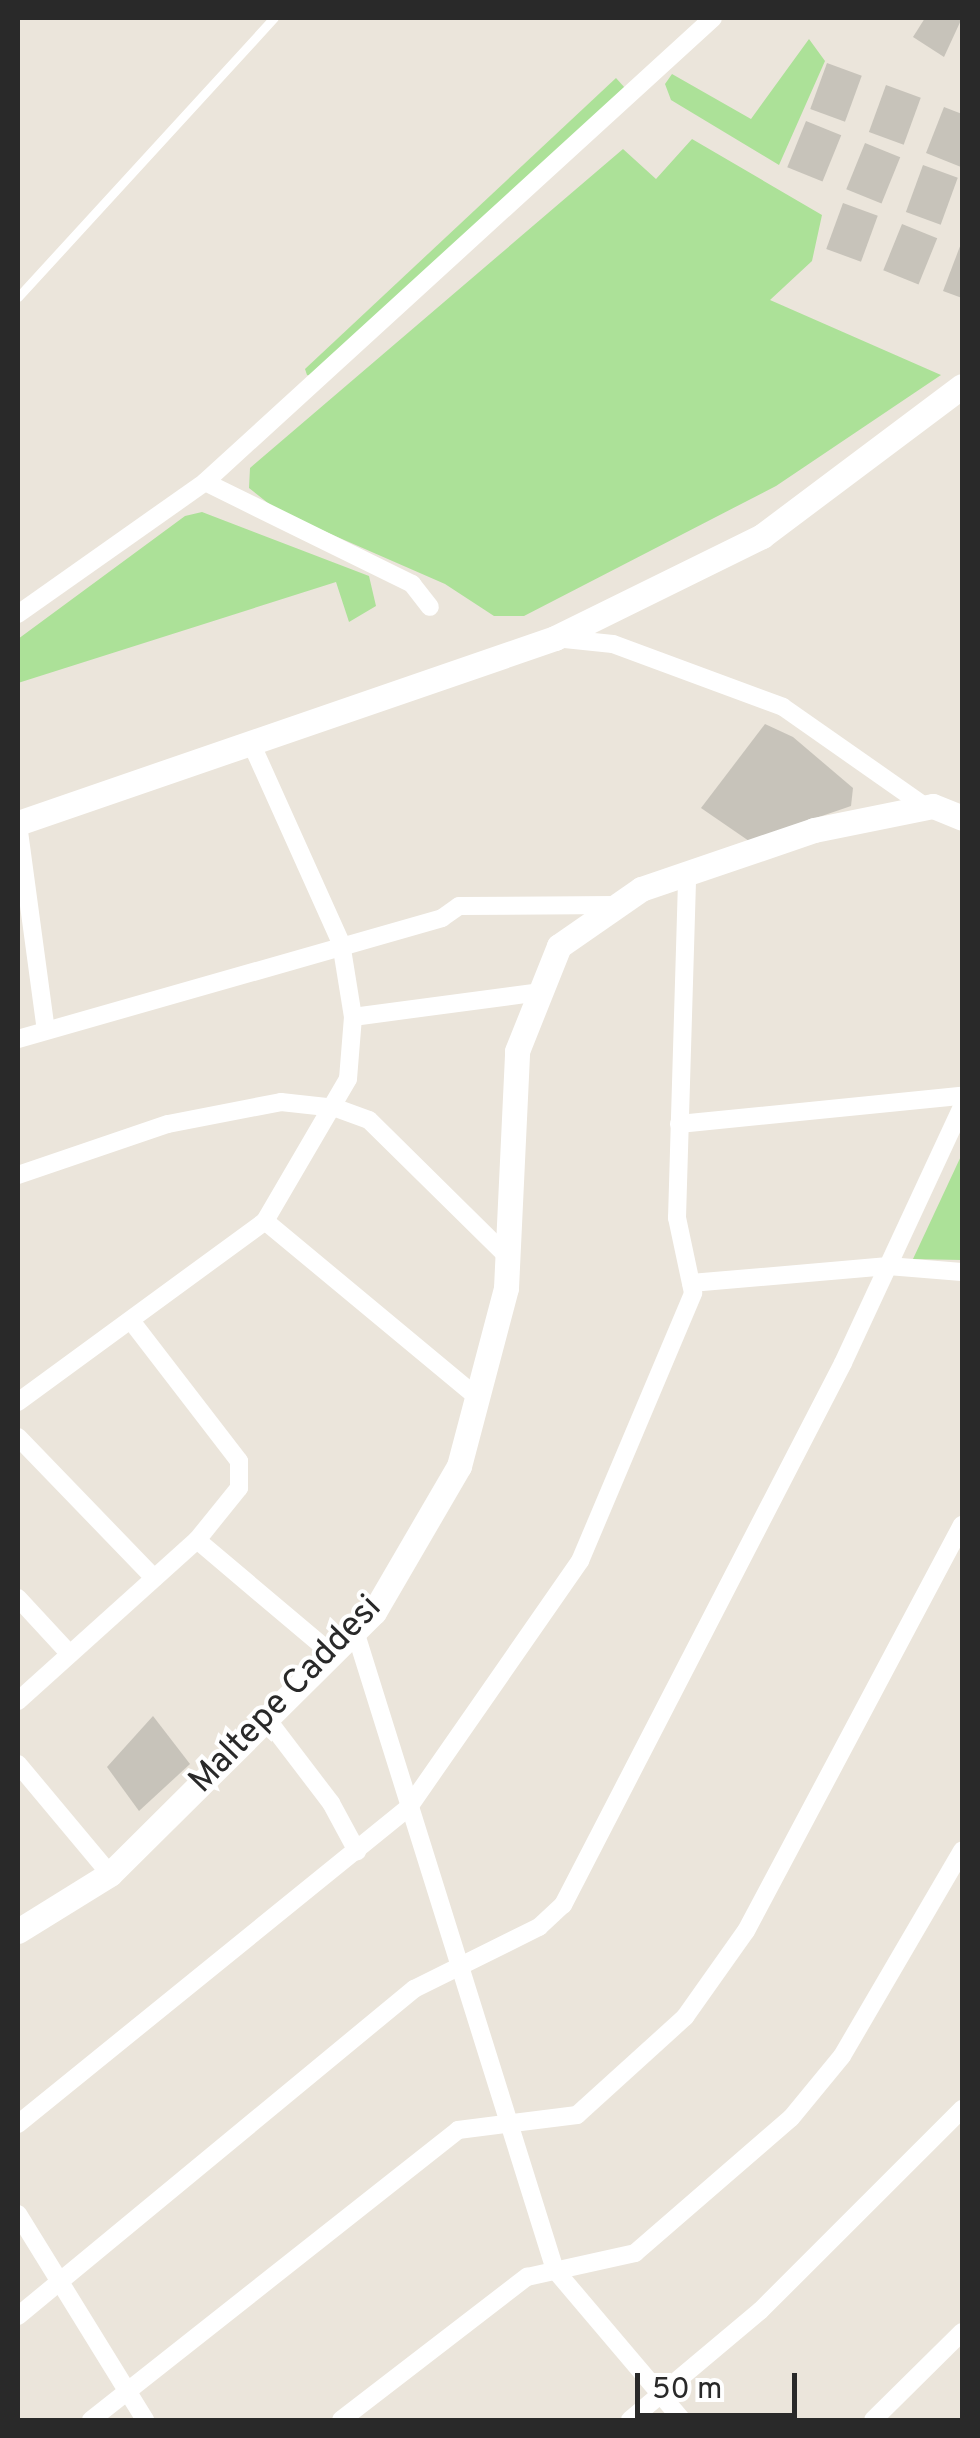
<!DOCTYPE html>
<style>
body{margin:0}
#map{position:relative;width:980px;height:2438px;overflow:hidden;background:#ebe5db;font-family:Overpass,sans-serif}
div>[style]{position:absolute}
.green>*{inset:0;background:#ace198}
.building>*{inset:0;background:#c7c3ba;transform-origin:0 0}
.lane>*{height:9px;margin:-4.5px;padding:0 4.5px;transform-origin:4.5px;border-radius:4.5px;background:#fff}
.street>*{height:18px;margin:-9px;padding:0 9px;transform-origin:9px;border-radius:9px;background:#fff}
.secondary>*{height:25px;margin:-12.5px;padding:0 12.5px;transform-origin:12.5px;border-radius:12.5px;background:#fff}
span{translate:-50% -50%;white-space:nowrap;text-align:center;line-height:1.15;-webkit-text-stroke:8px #fff;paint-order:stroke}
.street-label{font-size:35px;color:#292929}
.frame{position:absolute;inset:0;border:20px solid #292929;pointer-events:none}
.scale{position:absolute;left:635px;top:2373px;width:162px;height:45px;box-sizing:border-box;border:5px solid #292929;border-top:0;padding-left:12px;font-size:30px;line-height:35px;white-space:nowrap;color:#292929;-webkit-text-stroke:8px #fff;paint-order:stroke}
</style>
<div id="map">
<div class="green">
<i style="clip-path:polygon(809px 39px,825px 61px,779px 165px,671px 100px,665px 84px,672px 74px,751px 119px)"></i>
<i style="clip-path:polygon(616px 78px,625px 88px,313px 377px,307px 375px,305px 369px)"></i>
<i style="clip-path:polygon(692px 139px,822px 215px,812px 261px,770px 300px,941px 375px,776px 486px,524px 616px,494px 616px,445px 584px,278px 511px,249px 488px,250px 468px,623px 149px,656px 179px)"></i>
<i style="clip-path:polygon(202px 512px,369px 576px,376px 606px,349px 622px,336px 582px,18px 683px,18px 639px,185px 516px)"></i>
<i style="clip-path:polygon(962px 1154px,962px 1260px,913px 1259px)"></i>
</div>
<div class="building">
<i style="clip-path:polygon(925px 18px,962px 18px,944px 57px,913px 37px)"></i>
<i style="left:827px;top:63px;width:37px;height:49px;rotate:20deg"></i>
<i style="left:886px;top:85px;width:37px;height:50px;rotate:20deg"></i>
<i style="clip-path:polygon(944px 107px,962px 114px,961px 167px,926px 153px)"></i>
<i style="left:806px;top:121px;width:38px;height:50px;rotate:22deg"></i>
<i style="left:865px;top:143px;width:38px;height:50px;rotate:22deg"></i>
<i style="left:923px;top:165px;width:37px;height:50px;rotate:20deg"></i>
<i style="left:843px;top:203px;width:37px;height:49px;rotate:20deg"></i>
<i style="left:902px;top:224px;width:38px;height:50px;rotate:22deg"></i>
<i style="clip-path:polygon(962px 241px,962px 298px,943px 291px)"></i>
<i style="clip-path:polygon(765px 724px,793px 737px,853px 788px,851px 806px,749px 841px,701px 808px)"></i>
<i style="clip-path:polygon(153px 1716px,190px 1764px,139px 1811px,107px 1767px)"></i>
</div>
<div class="lane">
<i style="left:18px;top:297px;width:379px;rotate:-47.5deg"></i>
</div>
<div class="street">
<i style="left:205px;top:482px;width:231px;rotate:26.2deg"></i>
<i style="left:412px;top:584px;width:29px;rotate:52deg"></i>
<i style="left:18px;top:614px;width:229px;rotate:-35.2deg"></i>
<i style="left:205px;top:482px;width:688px;rotate:-42.41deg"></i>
<i style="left:555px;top:638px;width:58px;rotate:5.9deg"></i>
<i style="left:613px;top:644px;width:181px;rotate:20.3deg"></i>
<i style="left:783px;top:707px;width:174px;rotate:35deg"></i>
<i style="left:18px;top:824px;width:208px;rotate:82.3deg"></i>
<i style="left:353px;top:1017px;width:190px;rotate:-7.6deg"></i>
<i style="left:18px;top:1039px;width:441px;rotate:-15.9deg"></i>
<i style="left:442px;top:918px;width:21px;rotate:-35deg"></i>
<i style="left:459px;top:906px;width:158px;rotate:-0.4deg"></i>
<i style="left:679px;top:1124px;width:284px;rotate:-5.7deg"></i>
<i style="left:18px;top:1175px;width:158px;rotate:-18.8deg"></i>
<i style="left:168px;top:1124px;width:115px;rotate:-11deg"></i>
<i style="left:281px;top:1102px;width:55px;rotate:6.2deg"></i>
<i style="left:336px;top:1108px;width:35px;rotate:20deg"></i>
<i style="left:369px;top:1120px;width:195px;rotate:44.6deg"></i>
<i style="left:265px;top:1221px;width:276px;rotate:39.7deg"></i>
<i style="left:691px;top:1283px;width:198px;rotate:-4.9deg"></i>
<i style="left:888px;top:1266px;width:74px;rotate:4.6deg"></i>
<i style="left:18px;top:1402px;width:306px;rotate:-36.2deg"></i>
<i style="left:265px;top:1221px;width:164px;rotate:-59.7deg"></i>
<i style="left:348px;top:1079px;width:62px;rotate:-85.4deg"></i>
<i style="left:353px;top:1017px;width:75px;rotate:-99.2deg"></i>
<i style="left:341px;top:943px;width:217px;rotate:-114.2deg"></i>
<i style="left:18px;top:1437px;width:196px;rotate:46deg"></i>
<i style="left:197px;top:1540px;width:177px;rotate:40.2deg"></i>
<i style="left:18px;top:1598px;width:74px;rotate:47.2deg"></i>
<i style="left:355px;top:1631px;width:670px;rotate:72.62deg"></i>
<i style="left:555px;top:2270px;width:197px;rotate:49.7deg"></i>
<i style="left:18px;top:1701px;width:241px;rotate:-42deg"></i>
<i style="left:197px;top:1540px;width:67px;rotate:-51.1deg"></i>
<i style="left:239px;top:1488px;width:27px;rotate:-90deg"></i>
<i style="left:239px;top:1461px;width:175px;rotate:-127.6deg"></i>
<i style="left:267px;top:1719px;width:106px;rotate:52.7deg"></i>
<i style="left:331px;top:1803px;width:55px;rotate:61.6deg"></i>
<i style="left:18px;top:1764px;width:143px;rotate:50.1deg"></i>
<i style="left:18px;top:2124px;width:503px;rotate:-39.03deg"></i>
<i style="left:409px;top:1807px;width:300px;rotate:-55.2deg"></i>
<i style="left:580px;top:1561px;width:291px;rotate:-67.1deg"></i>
<i style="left:693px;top:1293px;width:77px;rotate:-102deg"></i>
<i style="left:677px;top:1218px;width:345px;rotate:-88.3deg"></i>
<i style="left:18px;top:2214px;width:242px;rotate:58.3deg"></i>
<i style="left:18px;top:2316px;width:514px;rotate:-39.55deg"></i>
<i style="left:414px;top:1989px;width:140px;rotate:-26.4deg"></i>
<i style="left:539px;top:1927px;width:33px;rotate:-43deg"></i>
<i style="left:563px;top:1905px;width:610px;rotate:-62.68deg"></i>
<i style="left:843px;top:1363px;width:282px;rotate:-65.1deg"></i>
<i style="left:91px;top:2420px;width:468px;rotate:-38.3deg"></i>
<i style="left:458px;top:2130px;width:120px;rotate:-7.2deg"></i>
<i style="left:577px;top:2115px;width:146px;rotate:-42.2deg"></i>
<i style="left:685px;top:2017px;width:105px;rotate:-54.7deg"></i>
<i style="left:746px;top:1931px;width:460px;rotate:-62deg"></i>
<i style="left:341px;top:2420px;width:235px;rotate:-37.6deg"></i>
<i style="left:527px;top:2277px;width:111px;rotate:-12.5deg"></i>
<i style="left:635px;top:2253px;width:206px;rotate:-40.9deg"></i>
<i style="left:791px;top:2118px;width:80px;rotate:-50.6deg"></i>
<i style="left:842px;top:2056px;width:238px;rotate:-59.7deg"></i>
<i style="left:630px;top:2420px;width:170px;rotate:-40deg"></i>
<i style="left:760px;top:2311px;width:286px;rotate:-45deg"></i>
<i style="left:873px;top:2420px;width:125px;rotate:-44.7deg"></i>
</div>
<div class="secondary">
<i style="left:18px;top:823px;width:568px;rotate:-19.01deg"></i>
<i style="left:555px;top:638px;width:231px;rotate:-26.2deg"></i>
<i style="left:762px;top:536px;width:250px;rotate:-36.9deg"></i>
<i style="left:18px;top:1931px;width:108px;rotate:-31.8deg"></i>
<i style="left:110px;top:1874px;width:372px;rotate:-44.8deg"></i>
<i style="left:374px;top:1612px;width:169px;rotate:-59.8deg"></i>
<i style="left:459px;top:1466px;width:184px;rotate:-75.2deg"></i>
<i style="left:506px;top:1288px;width:237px;rotate:-87.3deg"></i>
<i style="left:517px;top:1051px;width:113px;rotate:-68.2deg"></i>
<i style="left:559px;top:946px;width:100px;rotate:-34.8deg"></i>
<i style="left:641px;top:889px;width:183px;rotate:-18.8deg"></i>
<i style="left:814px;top:830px;width:121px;rotate:-11.4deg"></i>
<i style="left:933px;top:806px;width:31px;rotate:22deg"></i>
</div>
<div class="street-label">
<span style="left:286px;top:1695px;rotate:-46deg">Maltepe Caddesi</span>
</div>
<div class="frame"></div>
<div class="scale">50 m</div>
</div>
